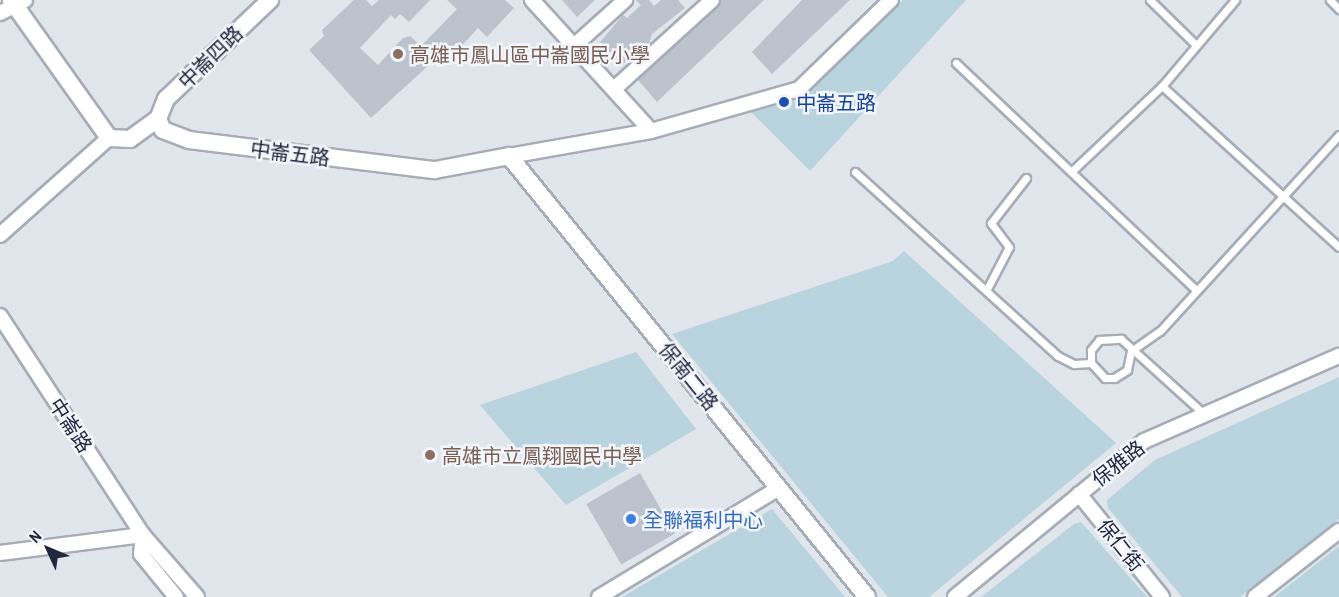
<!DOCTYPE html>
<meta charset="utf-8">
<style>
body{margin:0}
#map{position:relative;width:1339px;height:597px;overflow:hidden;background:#e1e6ec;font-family:"Archivo Narrow","Noto Sans TC",sans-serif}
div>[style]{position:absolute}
.green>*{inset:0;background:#b9d3df}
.building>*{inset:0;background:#bdc3cd;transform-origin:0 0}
.roads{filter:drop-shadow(2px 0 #a7adb8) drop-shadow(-2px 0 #a7adb8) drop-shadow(0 2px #a7adb8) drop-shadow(0 -2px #a7adb8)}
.service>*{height:7px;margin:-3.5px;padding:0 3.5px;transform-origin:3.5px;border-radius:3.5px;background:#fff}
.minor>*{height:14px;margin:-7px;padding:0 7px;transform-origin:7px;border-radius:7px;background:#fff}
.tertiary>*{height:16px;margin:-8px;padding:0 8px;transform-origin:8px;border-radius:8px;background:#fff}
.dots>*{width:16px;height:16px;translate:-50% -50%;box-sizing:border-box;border:3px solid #f2f5f9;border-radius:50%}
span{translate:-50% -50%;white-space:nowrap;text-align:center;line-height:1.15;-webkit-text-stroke:5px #f2f5f9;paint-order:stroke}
.education-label{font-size:20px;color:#785e54}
.left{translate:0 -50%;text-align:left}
.street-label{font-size:20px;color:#21273e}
.transit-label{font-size:20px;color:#164399}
.shop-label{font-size:20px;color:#366cbe}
.north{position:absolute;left:18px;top:519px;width:60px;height:60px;-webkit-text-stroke:4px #f2f5f9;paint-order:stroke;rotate:314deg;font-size:16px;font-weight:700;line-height:24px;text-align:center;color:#21273e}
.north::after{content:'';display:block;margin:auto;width:21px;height:27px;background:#21273e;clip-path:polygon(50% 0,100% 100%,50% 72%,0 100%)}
</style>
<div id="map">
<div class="green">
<i style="clip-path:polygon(903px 0,966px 0,810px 171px,751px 112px,802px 99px)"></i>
<i style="clip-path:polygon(904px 251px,1116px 443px,929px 597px,888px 597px,672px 334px,893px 261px)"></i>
<i style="clip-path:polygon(636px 352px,696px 429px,566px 505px,480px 405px)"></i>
<i style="clip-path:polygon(1339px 377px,1339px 519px,1240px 597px,1182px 597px,1108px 508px,1107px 500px,1155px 460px)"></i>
<i style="clip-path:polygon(772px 509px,845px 597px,622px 597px)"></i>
<i style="clip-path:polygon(1081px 522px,1147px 597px,981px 597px,1074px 524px)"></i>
<i style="clip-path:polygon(1339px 546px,1339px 597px,1274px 597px)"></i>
</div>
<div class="building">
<i style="clip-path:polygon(354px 0,366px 0,372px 6px,379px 0,430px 0,409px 22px,400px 14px,395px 19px,391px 15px,360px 48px,378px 65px,403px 38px,410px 36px,421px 46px,457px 9px,447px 0,505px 0,514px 8px,487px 37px,478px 28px,456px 52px,446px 43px,428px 66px,371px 118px,309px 50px,324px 36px,322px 30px)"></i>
<i style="clip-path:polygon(562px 0,595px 0,577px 17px)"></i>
<i style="clip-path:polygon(636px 0,649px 0,654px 6px,661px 0,678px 0,685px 8px,652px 34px,649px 45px,636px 57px,622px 64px,600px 42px,623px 15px,627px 18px,641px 5px)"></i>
<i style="clip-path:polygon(721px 0,764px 0,657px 102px,638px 80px)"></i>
<i style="clip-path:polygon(802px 0,850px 0,772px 74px,752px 52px)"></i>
<i style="left:640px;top:473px;width:70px;height:62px;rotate:60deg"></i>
</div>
<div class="roads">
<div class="service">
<i style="left:1150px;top:0;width:63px;rotate:44.4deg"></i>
<i style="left:1330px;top:0;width:13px;rotate:45deg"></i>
<i style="left:956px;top:63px;width:330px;rotate:43.4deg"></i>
<i style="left:1162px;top:86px;width:239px;rotate:42.3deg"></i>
<i style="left:1072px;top:171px;width:124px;rotate:-43.4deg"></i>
<i style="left:1162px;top:86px;width:113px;rotate:-49.7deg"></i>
<i style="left:855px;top:172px;width:274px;rotate:42.2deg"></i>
<i style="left:1058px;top:356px;width:18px;rotate:27deg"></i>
<i style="left:1074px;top:364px;width:17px;rotate:-3deg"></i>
<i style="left:987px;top:289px;width:47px;rotate:-62.4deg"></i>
<i style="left:1009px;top:247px;width:30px;rotate:-127deg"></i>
<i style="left:991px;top:223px;width:57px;rotate:-52.1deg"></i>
<i style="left:1131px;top:351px;width:35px;rotate:-35deg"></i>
<i style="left:1160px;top:331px;width:265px;rotate:-47.6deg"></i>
<i style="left:1131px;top:351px;width:19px;rotate:102deg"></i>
<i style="left:1127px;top:370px;width:15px;rotate:148deg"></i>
<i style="left:1114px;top:378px;width:9px;rotate:180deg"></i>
<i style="left:1105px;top:378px;width:21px;rotate:-133deg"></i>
<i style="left:1091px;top:363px;width:13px;rotate:-90deg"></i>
<i style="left:1091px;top:350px;width:13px;rotate:-51deg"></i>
<i style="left:1099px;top:340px;width:22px;rotate:-3deg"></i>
<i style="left:1121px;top:339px;width:112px;rotate:42.1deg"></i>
</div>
<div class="minor">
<i style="left:532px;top:0;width:177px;rotate:47.7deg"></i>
<i style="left:0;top:13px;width:28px;rotate:-27deg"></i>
<i style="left:574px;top:46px;width:69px;rotate:-42deg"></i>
<i style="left:614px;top:89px;width:132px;rotate:-42.2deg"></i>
<i style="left:509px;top:156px;width:144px;rotate:-10deg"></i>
<i style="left:651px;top:131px;width:154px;rotate:-15.8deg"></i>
<i style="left:799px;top:89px;width:128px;rotate:-44.1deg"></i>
<i style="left:0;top:235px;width:146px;rotate:-41.7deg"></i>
<i style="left:0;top:316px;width:262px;rotate:56.9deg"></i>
<i style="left:143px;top:535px;width:82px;rotate:48.9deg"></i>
<i style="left:1079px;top:494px;width:132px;rotate:51.1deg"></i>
<i style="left:143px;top:535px;width:19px;rotate:96deg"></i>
<i style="left:141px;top:554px;width:55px;rotate:50.9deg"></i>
<i style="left:0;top:553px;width:144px;rotate:-7.2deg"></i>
<i style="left:599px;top:597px;width:210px;rotate:-31.2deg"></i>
<i style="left:955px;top:597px;width:245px;rotate:-39.5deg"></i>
<i style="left:1144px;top:441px;width:213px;rotate:-23.6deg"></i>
<i style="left:1255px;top:597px;width:107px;rotate:-38.2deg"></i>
</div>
<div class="tertiary">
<i style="left:11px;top:0;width:169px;rotate:54.6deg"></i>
<i style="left:109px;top:138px;width:21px;rotate:3deg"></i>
<i style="left:130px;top:139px;width:34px;rotate:-36deg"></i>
<i style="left:158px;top:119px;width:12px;rotate:66deg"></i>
<i style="left:163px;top:130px;width:28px;rotate:21deg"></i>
<i style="left:189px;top:140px;width:248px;rotate:7deg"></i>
<i style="left:435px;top:170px;width:75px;rotate:-10.7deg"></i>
<i style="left:509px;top:156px;width:568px;rotate:50.93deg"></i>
<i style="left:158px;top:119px;width:22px;rotate:-68deg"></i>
<i style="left:166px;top:99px;width:144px;rotate:-43.6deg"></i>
</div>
</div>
<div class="dots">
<i style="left:398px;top:54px;background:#8d6e63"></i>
<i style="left:784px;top:102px;background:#1a4fb4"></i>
<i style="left:430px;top:455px;background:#8d6e63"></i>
<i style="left:631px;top:519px;background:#3f7fe0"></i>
</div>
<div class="education-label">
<span class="left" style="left:410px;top:54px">高雄市鳳山區中崙國民小學</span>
<span class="left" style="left:442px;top:455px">高雄市立鳳翔國民中學</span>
</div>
<div class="street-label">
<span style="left:210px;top:57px;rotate:-44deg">中崙四路</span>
<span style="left:290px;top:153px;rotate:7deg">中崙五路</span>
<span style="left:689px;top:376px;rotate:51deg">保南二路</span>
<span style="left:71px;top:425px;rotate:57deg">中崙路</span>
<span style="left:1118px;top:463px;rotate:-38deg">保雅路</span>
<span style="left:1121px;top:545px;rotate:51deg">保仁街</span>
</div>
<div class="transit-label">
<span class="left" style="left:796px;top:102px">中崙五路</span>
</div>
<div class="shop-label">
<span class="left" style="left:643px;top:519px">全聯福利中心</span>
</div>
<div class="north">N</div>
</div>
